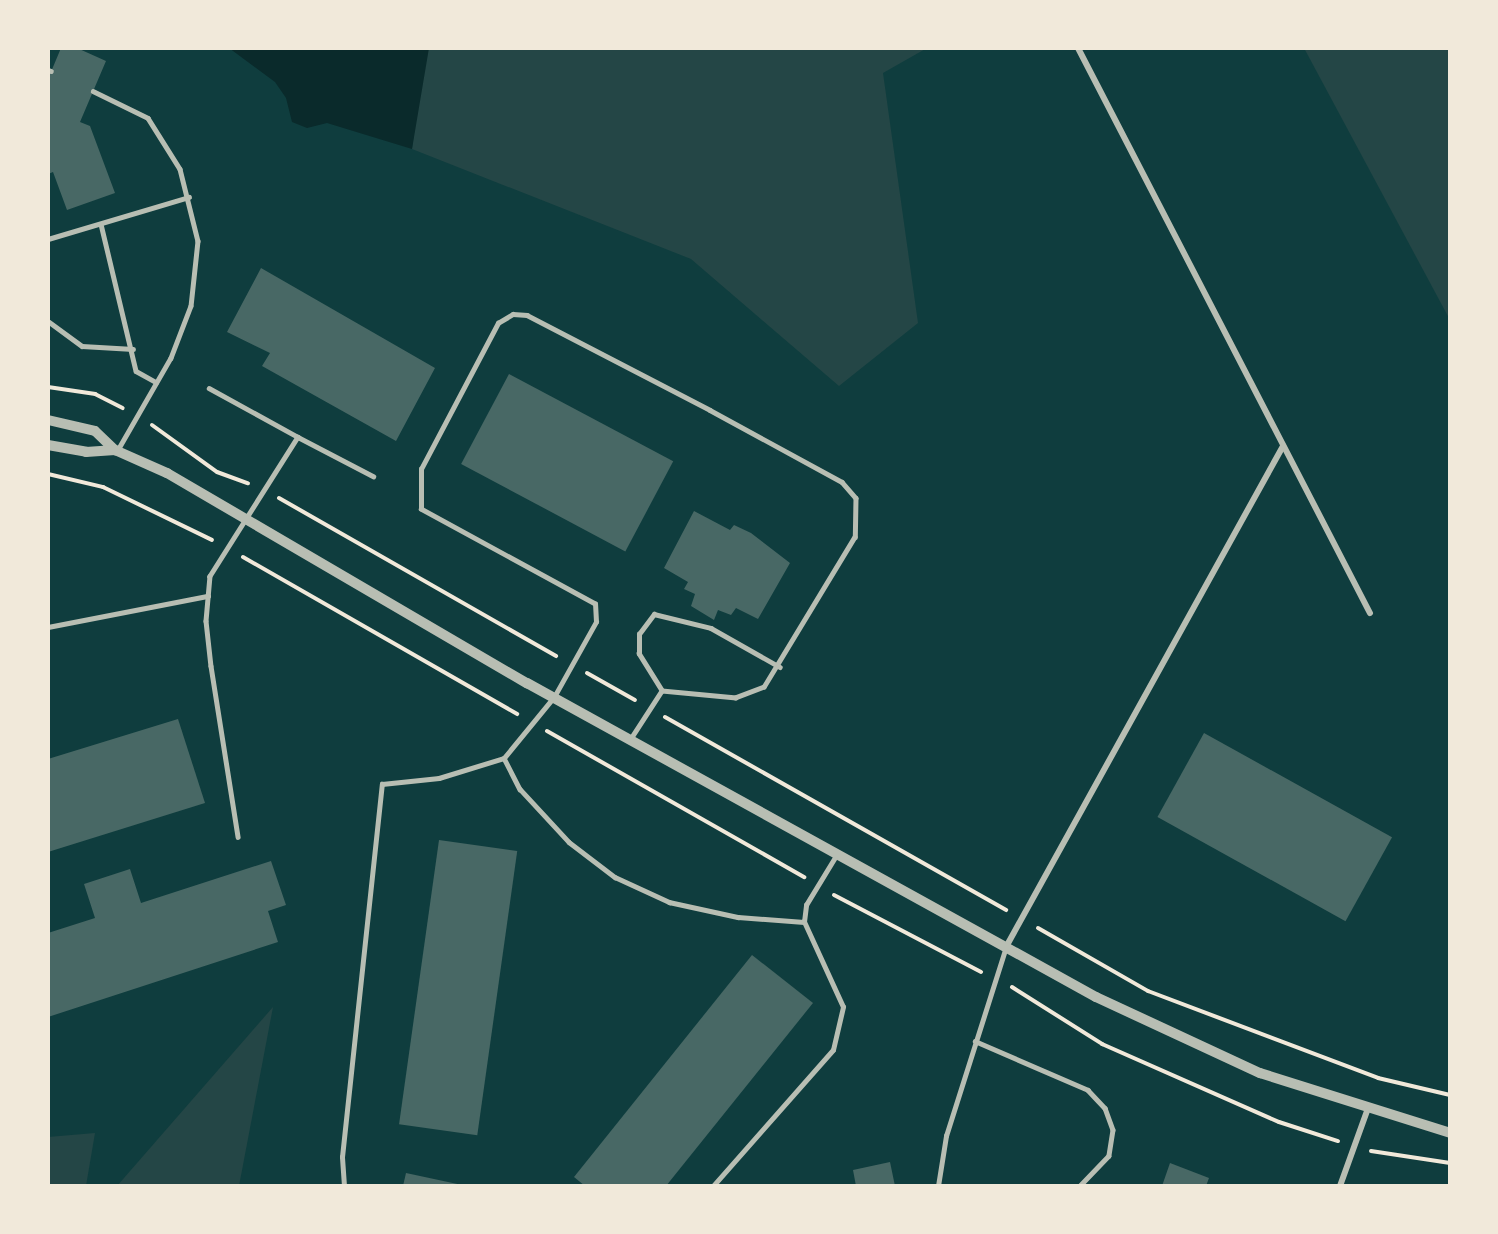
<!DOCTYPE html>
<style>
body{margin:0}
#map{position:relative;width:1498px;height:1234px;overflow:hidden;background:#0f3d3e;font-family:"DM Sans",sans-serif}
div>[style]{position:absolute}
.green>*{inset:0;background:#244646}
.water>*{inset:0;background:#0a2a2b}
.building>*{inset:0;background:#486865;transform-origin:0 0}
.path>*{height:4px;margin:-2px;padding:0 2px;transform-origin:2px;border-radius:2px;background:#f1e9da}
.service>*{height:4.5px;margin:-2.25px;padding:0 2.25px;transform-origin:2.25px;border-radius:2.25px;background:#b8beb3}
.minor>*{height:6px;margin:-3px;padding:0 3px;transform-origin:3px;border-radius:3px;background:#b8beb3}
.tertiary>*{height:10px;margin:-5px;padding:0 5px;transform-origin:5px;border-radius:5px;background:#b8beb3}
span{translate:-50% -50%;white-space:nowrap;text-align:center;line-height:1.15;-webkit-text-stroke:4.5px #f1e9da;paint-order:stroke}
.frame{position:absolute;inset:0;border:50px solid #f1e9da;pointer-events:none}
</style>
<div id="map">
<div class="green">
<i style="clip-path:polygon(381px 48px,927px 48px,883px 73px,918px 323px,839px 386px,691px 259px,412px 149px,415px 126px)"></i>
<i style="clip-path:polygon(1304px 48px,1450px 48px,1450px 320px)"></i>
<i style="clip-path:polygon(273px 1007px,239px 1186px,117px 1186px)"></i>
<i style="clip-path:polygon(95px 1133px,86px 1186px,48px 1186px,48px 1137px)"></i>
</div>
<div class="water">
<i style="clip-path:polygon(229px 48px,429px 48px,412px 149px,327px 123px,307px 128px,292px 122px,286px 98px,275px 82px)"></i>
</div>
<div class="building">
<i style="clip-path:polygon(61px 48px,77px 48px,106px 61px,80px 122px,90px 126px,115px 193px,67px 210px,53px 172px,48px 174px,48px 79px)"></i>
<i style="clip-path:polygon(261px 268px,435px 368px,396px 441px,262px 366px,270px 353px,227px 332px)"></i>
<i style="left:509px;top:374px;width:186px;height:102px;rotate:28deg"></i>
<i style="clip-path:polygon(694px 511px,730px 530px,734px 525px,751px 533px,790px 563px,758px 619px,736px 608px,731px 615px,718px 610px,714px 620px,691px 606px,695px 594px,684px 589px,688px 582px,664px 568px)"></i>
<i style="clip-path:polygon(178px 719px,205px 803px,48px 852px,48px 759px)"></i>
<i style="left:1204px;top:733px;width:215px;height:96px;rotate:29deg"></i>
<i style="left:439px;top:840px;width:79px;height:287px;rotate:8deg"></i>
<i style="clip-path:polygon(271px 861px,286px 905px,268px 911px,278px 942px,48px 1017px,48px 933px,95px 918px,84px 884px,130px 869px,141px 903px)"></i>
<i style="clip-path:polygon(752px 955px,813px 1003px,666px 1186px,585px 1186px,574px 1177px)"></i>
<i style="clip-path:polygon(890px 1162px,895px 1186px,856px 1186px,853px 1170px)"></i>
<i style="clip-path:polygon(1170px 1163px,1209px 1178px,1206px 1186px,1162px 1186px)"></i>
<i style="clip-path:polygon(406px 1173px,462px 1185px,462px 1186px,403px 1186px)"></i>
</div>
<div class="path">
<i style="left:48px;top:387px;width:48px;rotate:8.5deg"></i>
<i style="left:95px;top:394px;width:31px;rotate:27deg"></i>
<i style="left:152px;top:425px;width:80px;rotate:35.9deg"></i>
<i style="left:217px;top:472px;width:33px;rotate:20deg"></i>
<i style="left:48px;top:474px;width:57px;rotate:13.3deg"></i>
<i style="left:103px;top:487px;width:121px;rotate:25.9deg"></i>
<i style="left:279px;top:498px;width:319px;rotate:29.7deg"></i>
<i style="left:243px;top:557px;width:316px;rotate:29.8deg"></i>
<i style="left:587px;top:673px;width:55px;rotate:29.4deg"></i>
<i style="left:665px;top:717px;width:392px;rotate:29.5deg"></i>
<i style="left:547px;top:731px;width:296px;rotate:29.6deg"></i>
<i style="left:834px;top:895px;width:166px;rotate:27.6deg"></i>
<i style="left:1038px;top:928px;width:127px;rotate:29.8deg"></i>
<i style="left:1148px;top:991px;width:246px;rotate:20.7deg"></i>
<i style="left:1378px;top:1078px;width:74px;rotate:13.3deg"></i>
<i style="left:1012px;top:987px;width:107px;rotate:32.3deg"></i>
<i style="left:1102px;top:1044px;width:193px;rotate:23.8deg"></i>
<i style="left:1279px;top:1122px;width:62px;rotate:17.9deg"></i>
<i style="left:1371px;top:1151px;width:80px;rotate:8.6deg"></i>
</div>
<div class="service">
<i style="left:48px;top:70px;width:3px;rotate:18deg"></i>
<i style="left:93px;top:91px;width:61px;rotate:26.1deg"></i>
<i style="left:148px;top:118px;width:60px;rotate:57.9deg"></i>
<i style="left:180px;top:169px;width:74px;rotate:76deg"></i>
<i style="left:198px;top:241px;width:65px;rotate:96.1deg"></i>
<i style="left:191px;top:306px;width:56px;rotate:111deg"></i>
<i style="left:171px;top:358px;width:106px;rotate:119.9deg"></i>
<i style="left:101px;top:224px;width:151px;rotate:76.6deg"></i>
<i style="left:136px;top:371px;width:23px;rotate:29deg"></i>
<i style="left:48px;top:239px;width:147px;rotate:-16.6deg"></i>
<i style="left:48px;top:321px;width:42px;rotate:36.3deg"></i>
<i style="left:82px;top:346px;width:51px;rotate:3.4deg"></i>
<i style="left:209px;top:388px;width:102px;rotate:28.8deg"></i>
<i style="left:298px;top:437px;width:165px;rotate:122.3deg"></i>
<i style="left:210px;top:576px;width:45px;rotate:95.1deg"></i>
<i style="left:206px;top:621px;width:45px;rotate:83.7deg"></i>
<i style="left:211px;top:666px;width:173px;rotate:81deg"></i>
<i style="left:298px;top:437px;width:85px;rotate:27.5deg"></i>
<i style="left:48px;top:627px;width:163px;rotate:-11deg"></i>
<i style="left:662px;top:691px;width:44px;rotate:-121.9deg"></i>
<i style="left:639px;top:654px;width:20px;rotate:-90deg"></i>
<i style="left:639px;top:634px;width:25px;rotate:-53deg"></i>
<i style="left:654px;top:614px;width:59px;rotate:13.8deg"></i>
<i style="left:711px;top:628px;width:79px;rotate:29.5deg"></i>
<i style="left:504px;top:758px;width:35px;rotate:63deg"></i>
<i style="left:520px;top:789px;width:72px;rotate:47.2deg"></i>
<i style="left:569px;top:842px;width:58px;rotate:37.3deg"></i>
<i style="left:615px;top:877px;width:60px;rotate:24.8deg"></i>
<i style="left:669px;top:902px;width:71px;rotate:12.3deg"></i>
<i style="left:738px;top:917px;width:66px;rotate:4.3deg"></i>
<i style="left:975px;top:1041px;width:123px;rotate:23.4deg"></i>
<i style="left:1088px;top:1090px;width:25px;rotate:47deg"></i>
<i style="left:1105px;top:1108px;width:23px;rotate:70deg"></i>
<i style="left:1113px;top:1130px;width:26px;rotate:99deg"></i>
<i style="left:1109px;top:1156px;width:42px;rotate:134deg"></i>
<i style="left:344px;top:1186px;width:29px;rotate:-94deg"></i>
<i style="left:342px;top:1157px;width:375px;rotate:-83.9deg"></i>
<i style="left:382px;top:784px;width:57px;rotate:-6deg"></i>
<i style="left:439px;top:778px;width:68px;rotate:-17.1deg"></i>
<i style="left:504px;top:758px;width:79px;rotate:-50.7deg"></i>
<i style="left:554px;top:697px;width:86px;rotate:-60.8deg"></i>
<i style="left:596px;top:622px;width:18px;rotate:-93deg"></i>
<i style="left:595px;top:604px;width:198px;rotate:-151.4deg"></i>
<i style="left:421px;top:509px;width:40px;rotate:-90deg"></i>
<i style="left:421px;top:469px;width:165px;rotate:-62.2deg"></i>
<i style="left:498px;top:323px;width:17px;rotate:-31deg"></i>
<i style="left:513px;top:314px;width:14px;rotate:4deg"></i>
<i style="left:527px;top:315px;width:206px;rotate:27.4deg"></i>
<i style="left:710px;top:410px;width:150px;rotate:28.6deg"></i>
<i style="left:842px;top:482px;width:21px;rotate:49deg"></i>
<i style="left:856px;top:498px;width:39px;rotate:91deg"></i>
<i style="left:855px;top:537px;width:175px;rotate:121.2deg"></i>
<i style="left:764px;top:687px;width:30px;rotate:159deg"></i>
<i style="left:736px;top:698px;width:74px;rotate:-174.6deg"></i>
<i style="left:662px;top:691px;width:57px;rotate:122.9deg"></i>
<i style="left:713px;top:1186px;width:181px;rotate:-48.6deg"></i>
<i style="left:833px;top:1050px;width:44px;rotate:-76.9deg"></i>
<i style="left:843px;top:1007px;width:94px;rotate:-114.6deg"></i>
<i style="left:804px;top:922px;width:17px;rotate:-83deg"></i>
<i style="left:806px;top:905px;width:60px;rotate:-58.7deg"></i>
<i style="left:938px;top:1186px;width:51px;rotate:-80.9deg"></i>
<i style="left:946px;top:1136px;width:198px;rotate:-72.4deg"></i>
</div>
<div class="minor">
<i style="left:1078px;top:48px;width:636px;rotate:62.67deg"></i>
<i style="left:1006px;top:947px;width:572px;rotate:-61.06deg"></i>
<i style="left:1340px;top:1186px;width:80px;rotate:-70.2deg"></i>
</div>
<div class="tertiary">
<i style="left:48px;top:420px;width:48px;rotate:13.2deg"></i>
<i style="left:95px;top:431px;width:28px;rotate:44deg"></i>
<i style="left:115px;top:450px;width:57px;rotate:23.9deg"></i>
<i style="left:167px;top:473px;width:417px;rotate:30.3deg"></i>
<i style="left:527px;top:683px;width:650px;rotate:28.89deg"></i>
<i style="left:1096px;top:997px;width:181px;rotate:24.9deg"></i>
<i style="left:1260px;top:1073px;width:199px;rotate:17.5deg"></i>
<i style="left:48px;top:445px;width:39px;rotate:10deg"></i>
<i style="left:86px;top:452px;width:29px;rotate:-4deg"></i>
</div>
<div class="frame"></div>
</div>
